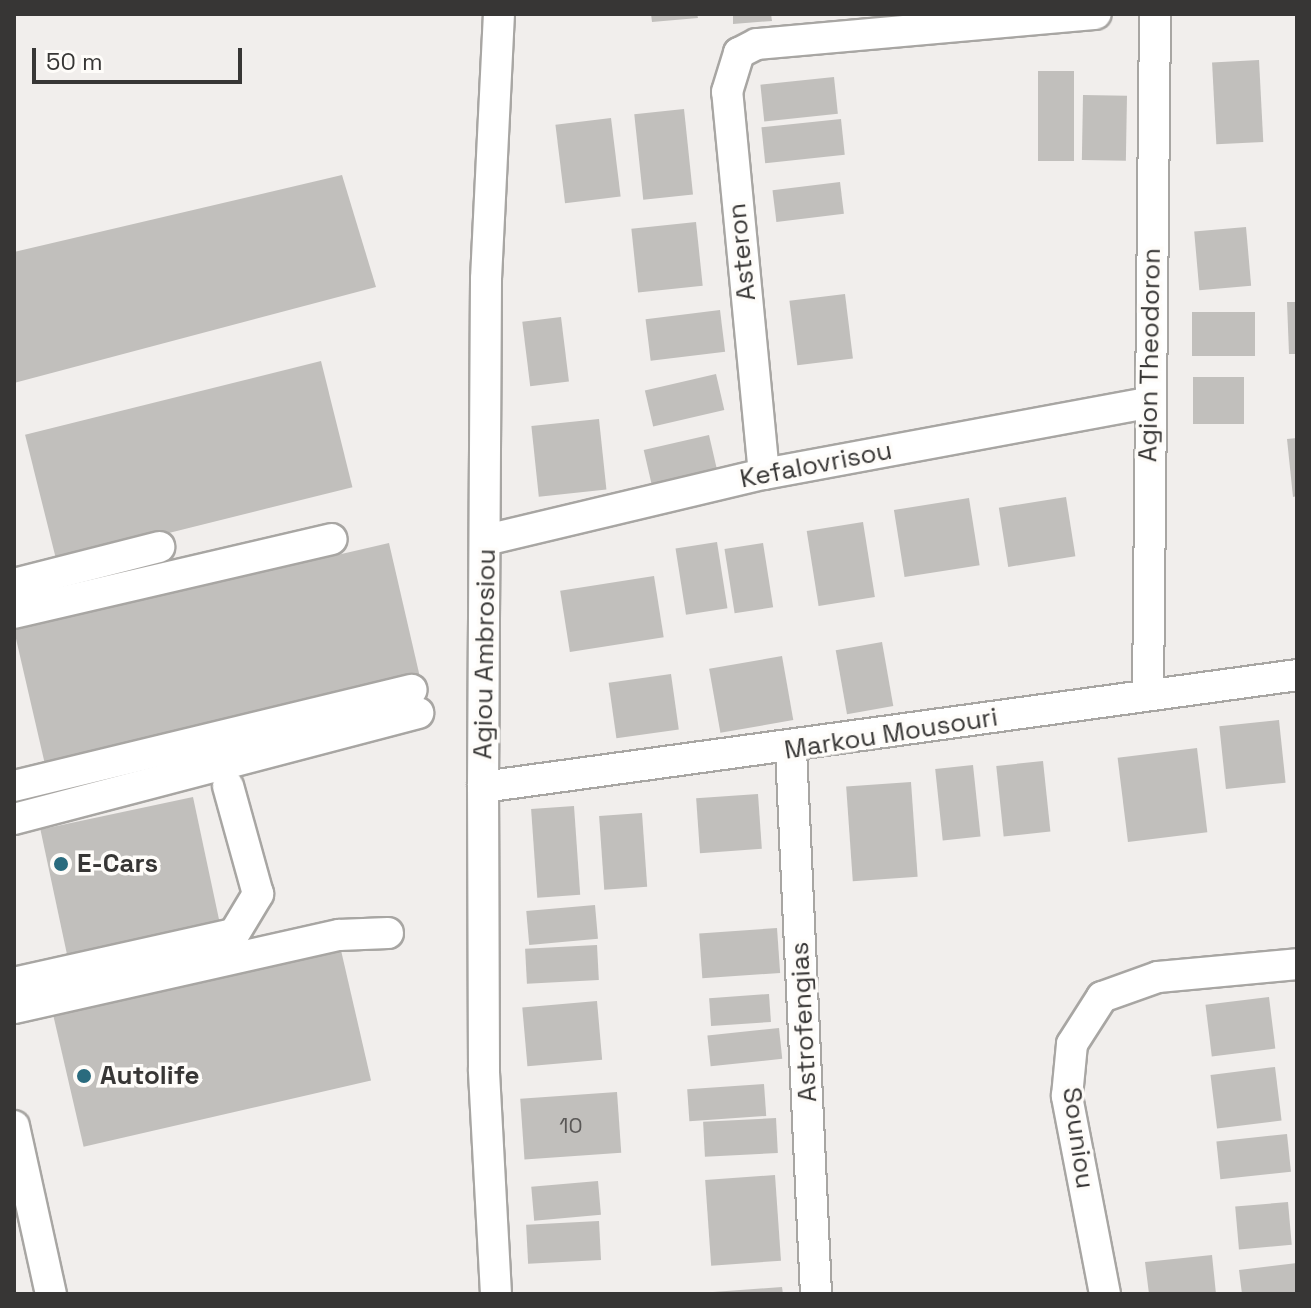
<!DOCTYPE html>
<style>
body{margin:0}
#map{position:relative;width:1311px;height:1308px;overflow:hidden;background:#f1eeec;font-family:"Space Grotesk",sans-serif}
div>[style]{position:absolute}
.building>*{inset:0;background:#c1bfbc;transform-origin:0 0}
.roads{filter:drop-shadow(2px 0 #a8a6a3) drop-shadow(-2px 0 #a8a6a3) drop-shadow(0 2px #a8a6a3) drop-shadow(0 -2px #a8a6a3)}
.minor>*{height:30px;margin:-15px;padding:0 15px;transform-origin:15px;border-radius:15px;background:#fff}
.dots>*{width:22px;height:22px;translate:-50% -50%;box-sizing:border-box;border:4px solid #fefcf9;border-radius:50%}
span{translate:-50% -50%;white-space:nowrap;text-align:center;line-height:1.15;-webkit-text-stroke:7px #fefcf9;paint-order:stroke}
.number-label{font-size:22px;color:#5a5857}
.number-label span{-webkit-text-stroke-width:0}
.street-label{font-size:26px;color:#373635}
.poi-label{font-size:26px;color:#373635;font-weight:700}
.left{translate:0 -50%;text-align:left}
.frame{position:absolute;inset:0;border:16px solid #373635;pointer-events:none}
.scale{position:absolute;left:32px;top:48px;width:210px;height:36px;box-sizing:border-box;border:4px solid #373635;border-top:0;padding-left:10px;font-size:24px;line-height:28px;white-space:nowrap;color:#373635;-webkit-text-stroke:6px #fefcf9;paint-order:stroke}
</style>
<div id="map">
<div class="building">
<i style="clip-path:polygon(651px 14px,697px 14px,698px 18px,652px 22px)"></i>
<i style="clip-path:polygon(733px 14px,771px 14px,772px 21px,733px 24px)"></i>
<i style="left:1259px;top:60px;width:82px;height:47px;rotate:87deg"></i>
<i style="left:1074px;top:71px;width:90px;height:36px;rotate:90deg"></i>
<i style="left:834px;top:77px;width:37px;height:74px;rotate:84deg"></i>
<i style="left:1083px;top:95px;width:44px;height:65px;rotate:1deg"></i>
<i style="left:684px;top:109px;width:86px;height:50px;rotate:84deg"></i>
<i style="left:611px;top:118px;width:79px;height:56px;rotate:83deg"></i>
<i style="left:841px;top:119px;width:36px;height:80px;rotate:84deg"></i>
<i style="clip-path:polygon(342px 175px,376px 287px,14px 383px,14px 252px)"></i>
<i style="left:840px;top:182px;width:32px;height:68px;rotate:83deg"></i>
<i style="left:696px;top:222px;width:64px;height:65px;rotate:84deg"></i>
<i style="left:1246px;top:227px;width:59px;height:52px;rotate:85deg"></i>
<i style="left:845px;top:294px;width:65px;height:56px;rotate:83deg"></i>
<i style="clip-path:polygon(1287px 302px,1297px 302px,1297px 354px,1289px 354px)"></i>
<i style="left:720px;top:310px;width:42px;height:75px;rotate:83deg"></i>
<i style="left:1192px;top:312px;width:63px;height:44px"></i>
<i style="left:561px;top:317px;width:65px;height:39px;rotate:83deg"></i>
<i style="left:321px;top:361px;width:130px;height:305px;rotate:76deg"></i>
<i style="left:716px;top:374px;width:37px;height:73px;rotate:77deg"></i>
<i style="left:1193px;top:377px;width:51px;height:47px"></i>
<i style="left:599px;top:419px;width:71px;height:68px;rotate:84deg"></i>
<i style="left:709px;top:435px;width:43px;height:67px;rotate:77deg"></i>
<i style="clip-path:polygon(1297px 438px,1297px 496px,1293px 497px,1287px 439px)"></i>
<i style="left:1066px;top:497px;width:60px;height:68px;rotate:81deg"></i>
<i style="left:969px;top:498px;width:68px;height:76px;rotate:81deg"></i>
<i style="left:863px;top:522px;width:76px;height:57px;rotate:81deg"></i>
<i style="left:717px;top:542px;width:67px;height:42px;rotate:81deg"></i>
<i style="left:389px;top:543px;width:138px;height:385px;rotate:77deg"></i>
<i style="left:763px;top:543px;width:65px;height:39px;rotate:81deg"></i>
<i style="left:654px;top:576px;width:62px;height:95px;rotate:81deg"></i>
<i style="left:882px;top:642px;width:65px;height:47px;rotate:80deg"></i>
<i style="left:782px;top:656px;width:65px;height:74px;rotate:80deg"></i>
<i style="left:671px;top:674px;width:56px;height:63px;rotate:82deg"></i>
<i style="left:1279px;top:720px;width:63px;height:60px;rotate:84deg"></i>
<i style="left:1197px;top:748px;width:85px;height:80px;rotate:83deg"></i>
<i style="left:1043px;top:761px;width:71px;height:47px;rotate:84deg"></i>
<i style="left:973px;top:765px;width:72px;height:38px;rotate:84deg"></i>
<i style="left:911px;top:782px;width:95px;height:65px;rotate:86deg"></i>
<i style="left:758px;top:794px;width:55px;height:62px;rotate:86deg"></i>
<i style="left:193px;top:797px;width:129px;height:156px;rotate:78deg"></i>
<i style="left:574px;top:806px;width:89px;height:43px;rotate:86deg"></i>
<i style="left:642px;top:813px;width:74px;height:43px;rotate:86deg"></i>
<i style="left:595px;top:905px;width:34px;height:69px;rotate:85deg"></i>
<i style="left:777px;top:928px;width:45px;height:78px;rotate:86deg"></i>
<i style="left:597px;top:945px;width:35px;height:72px;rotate:87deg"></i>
<i style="left:340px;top:946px;width:138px;height:295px;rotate:77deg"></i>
<i style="left:769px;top:994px;width:28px;height:60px;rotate:86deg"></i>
<i style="left:1269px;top:997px;width:52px;height:64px;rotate:83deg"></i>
<i style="left:597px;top:1001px;width:59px;height:75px;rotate:85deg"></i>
<i style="left:779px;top:1028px;width:31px;height:72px;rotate:84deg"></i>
<i style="left:1275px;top:1067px;width:54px;height:65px;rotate:83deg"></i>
<i style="left:764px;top:1084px;width:32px;height:77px;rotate:86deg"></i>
<i style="left:617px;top:1092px;width:61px;height:97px;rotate:86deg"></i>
<i style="left:776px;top:1118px;width:35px;height:73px;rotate:87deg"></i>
<i style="left:1287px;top:1134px;width:38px;height:71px;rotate:84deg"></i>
<i style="left:775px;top:1175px;width:86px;height:70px;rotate:86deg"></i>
<i style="left:598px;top:1181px;width:34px;height:67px;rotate:85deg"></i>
<i style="left:1288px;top:1202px;width:43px;height:53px;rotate:85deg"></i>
<i style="left:599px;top:1221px;width:39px;height:73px;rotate:87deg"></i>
<i style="clip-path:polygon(1212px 1255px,1216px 1294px,1149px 1294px,1145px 1262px)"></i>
<i style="clip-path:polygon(1297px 1263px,1297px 1294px,1242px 1294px,1239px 1270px)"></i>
<i style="clip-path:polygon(782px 1287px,783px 1294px,713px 1294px,713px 1292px)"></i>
</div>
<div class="roads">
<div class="minor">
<i style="left:764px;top:474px;width:384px;rotate:-95.5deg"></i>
<i style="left:727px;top:92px;width:41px;rotate:-72.9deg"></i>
<i style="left:739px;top:53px;width:20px;rotate:-27deg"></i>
<i style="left:757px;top:44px;width:340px;rotate:-5.1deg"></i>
<i style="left:486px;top:540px;width:286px;rotate:-13.4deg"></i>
<i style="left:764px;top:474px;width:391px;rotate:-10.5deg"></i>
<i style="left:14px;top:584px;width:150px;rotate:-14.3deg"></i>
<i style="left:14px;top:613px;width:326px;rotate:-13.1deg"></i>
<i style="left:1148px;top:695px;width:681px;rotate:-89.41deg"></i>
<i style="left:791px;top:750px;width:545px;rotate:87.37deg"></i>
<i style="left:14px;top:786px;width:409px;rotate:-13.6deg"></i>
<i style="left:483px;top:787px;width:822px;rotate:-7.83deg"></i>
<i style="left:14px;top:819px;width:418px;rotate:-14.7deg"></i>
<i style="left:14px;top:983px;width:225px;rotate:-12.6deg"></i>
<i style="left:234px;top:934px;width:47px;rotate:-59deg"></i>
<i style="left:258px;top:894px;width:112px;rotate:-105.5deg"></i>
<i style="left:14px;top:1008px;width:333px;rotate:-12.7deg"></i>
<i style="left:339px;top:935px;width:49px;rotate:-2.3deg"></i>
<i style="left:14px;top:1126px;width:172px;rotate:77.6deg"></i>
<i style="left:496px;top:1294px;width:225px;rotate:-93.1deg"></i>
<i style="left:484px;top:1069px;width:282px;rotate:-90.2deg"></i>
<i style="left:483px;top:787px;width:508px;rotate:-89.66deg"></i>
<i style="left:486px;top:279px;width:265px;rotate:-87.2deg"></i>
<i style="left:1105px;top:1294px;width:202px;rotate:-100.9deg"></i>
<i style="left:1067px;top:1096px;width:52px;rotate:-84.5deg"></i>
<i style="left:1072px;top:1044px;width:56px;rotate:-57.4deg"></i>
<i style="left:1102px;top:997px;width:59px;rotate:-19.7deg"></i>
<i style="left:1158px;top:977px;width:140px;rotate:-5.3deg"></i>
</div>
</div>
<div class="dots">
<i style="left:61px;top:864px;background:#2a6b7e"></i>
<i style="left:84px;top:1076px;background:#2a6b7e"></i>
</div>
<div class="number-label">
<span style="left:571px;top:1126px">10</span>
</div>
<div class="street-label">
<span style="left:742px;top:252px;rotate:-96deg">Asteron</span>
<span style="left:1150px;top:355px;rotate:-89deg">Agion Theodoron</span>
<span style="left:816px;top:465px;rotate:-11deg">Kefalovrisou</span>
<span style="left:485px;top:654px;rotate:-89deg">Agiou Ambrosiou</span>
<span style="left:891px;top:734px;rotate:-9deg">Markou Mousouri</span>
<span style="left:804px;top:1022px;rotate:-93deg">Astrofengias</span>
<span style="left:1078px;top:1138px;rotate:82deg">Souniou</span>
</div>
<div class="poi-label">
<span class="left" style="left:77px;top:864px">E-Cars</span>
<span class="left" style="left:100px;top:1076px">Autolife</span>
</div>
<div class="frame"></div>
<div class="scale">50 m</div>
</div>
